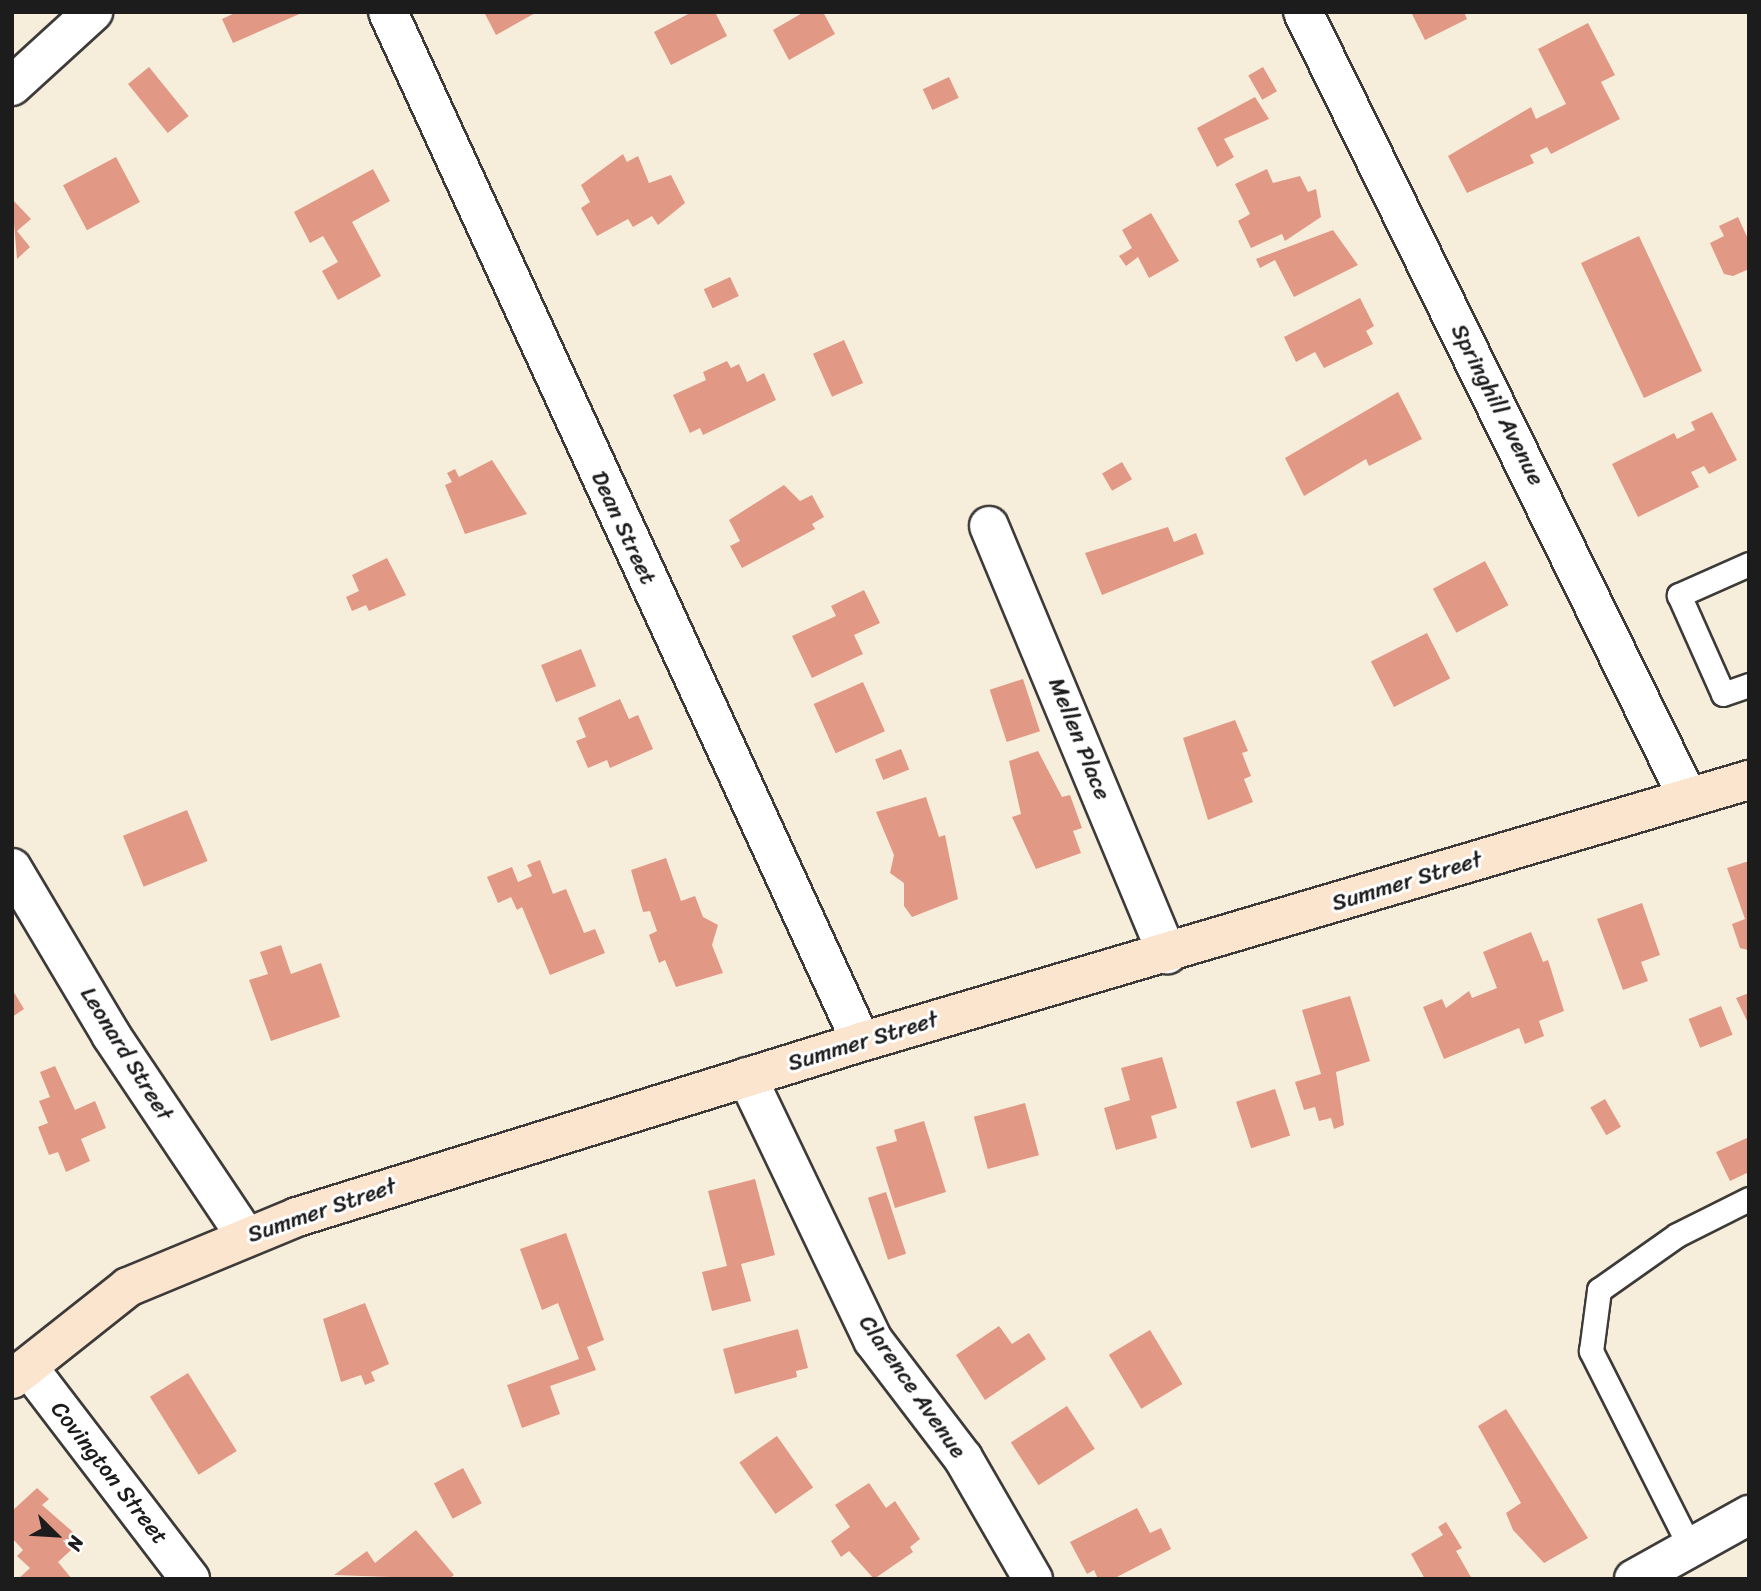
<!DOCTYPE html>
<style>
body{margin:0}
#map{position:relative;width:1761px;height:1591px;overflow:hidden;background:#f7eddb;font-family:Sriracha,sans-serif}
div>[style]{position:absolute}
.building>*{inset:0;background:#e19985;transform-origin:0 0}
.roads{filter:drop-shadow(2px 0 #3d3b39) drop-shadow(-2px 0 #3d3b39) drop-shadow(0 2px #3d3b39) drop-shadow(0 -2px #3d3b39)}
.lane>*{height:23px;margin:-11.5px;padding:0 11.5px;transform-origin:11.5px;border-radius:11.5px;background:#fff}
.street>*{height:38px;margin:-19px;padding:0 19px;transform-origin:19px;border-radius:19px;background:#fff}
.secondary>*{height:38px;margin:-19px;padding:0 19px;transform-origin:19px;border-radius:19px;background:#fbe5cf}
span{translate:-50% -50%;white-space:nowrap;text-align:center;line-height:1.15;-webkit-text-stroke:6px #fff;paint-order:stroke}
.street-label{font-size:23px;color:#1c1c1c}
.frame{position:absolute;inset:0;border:14px solid #1c1c1c;pointer-events:none}
.north{position:absolute;left:21px;top:1500px;width:70px;height:70px;-webkit-text-stroke:5px #fff;paint-order:stroke;rotate:114deg;font-size:19px;font-weight:700;line-height:28px;text-align:center;color:#1c1c1c}
.north::after{content:'';display:block;margin:auto;width:24px;height:32px;background:#1c1c1c;clip-path:polygon(50% 0,100% 100%,50% 72%,0 100%)}
</style>
<div id="map">
<div class="building">
<i style="clip-path:polygon(237px 12px,304px 12px,233px 43px,222px 19px)"></i>
<i style="clip-path:polygon(484px 12px,537px 12px,496px 35px)"></i>
<i style="clip-path:polygon(692px 12px,715px 12px,727px 36px,671px 65px,654px 32px)"></i>
<i style="clip-path:polygon(804px 12px,823px 12px,835px 34px,789px 60px,773px 30px)"></i>
<i style="clip-path:polygon(1411px 12px,1464px 12px,1467px 19px,1425px 40px)"></i>
<i style="clip-path:polygon(1588px 23px,1615px 75px,1601px 82px,1620px 119px,1551px 154px,1547px 147px,1530px 155px,1534px 163px,1467px 193px,1448px 156px,1531px 107px,1536px 119px,1566px 104px,1538px 49px)"></i>
<i style="left:149px;top:67px;width:63px;height:27px;rotate:51deg"></i>
<i style="left:1263px;top:67px;width:28px;height:17px;rotate:60deg"></i>
<i style="left:949px;top:77px;width:23px;height:29px;rotate:65deg"></i>
<i style="clip-path:polygon(1255px 97px,1269px 119px,1224px 139px,1234px 157px,1217px 167px,1197px 128px)"></i>
<i style="clip-path:polygon(623px 154px,627px 162px,638px 156px,649px 183px,671px 175px,685px 203px,658px 225px,652px 216px,633px 227px,628px 219px,597px 236px,581px 208px,590px 202px,581px 185px)"></i>
<i style="left:116px;top:157px;width:51px;height:60px;rotate:62deg"></i>
<i style="clip-path:polygon(373px 169px,390px 201px,352px 222px,381px 276px,338px 300px,322px 271px,338px 262px,323px 236px,310px 243px,294px 212px)"></i>
<i style="clip-path:polygon(1267px 169px,1273px 183px,1300px 176px,1308px 192px,1316px 189px,1321px 217px,1285px 241px,1282px 234px,1251px 248px,1238px 221px,1250px 214px,1235px 184px)"></i>
<i style="clip-path:polygon(12px 199px,31px 219px,17px 231px,30px 247px,17px 259px)"></i>
<i style="clip-path:polygon(1151px 213px,1179px 261px,1149px 278px,1138px 257px,1126px 266px,1119px 256px,1132px 248px,1122px 230px)"></i>
<i style="clip-path:polygon(1738px 217px,1749px 241px,1749px 269px,1733px 276px,1724px 274px,1710px 243px,1724px 236px,1719px 226px)"></i>
<i style="clip-path:polygon(1333px 230px,1358px 265px,1294px 297px,1275px 260px,1260px 268px,1256px 259px)"></i>
<i style="left:1639px;top:236px;width:149px;height:64px;rotate:65deg"></i>
<i style="left:730px;top:277px;width:21px;height:29px;rotate:65deg"></i>
<i style="clip-path:polygon(1360px 298px,1374px 326px,1366px 331px,1373px 344px,1324px 368px,1315px 352px,1296px 362px,1284px 337px)"></i>
<i style="left:844px;top:340px;width:47px;height:34px;rotate:66deg"></i>
<i style="clip-path:polygon(727px 361px,731px 368px,739px 364px,747px 382px,764px 373px,776px 400px,703px 435px,700px 428px,690px 433px,673px 395px,706px 380px,703px 372px)"></i>
<i style="clip-path:polygon(1398px 392px,1422px 439px,1369px 466px,1366px 459px,1304px 496px,1285px 458px)"></i>
<i style="clip-path:polygon(1712px 412px,1737px 460px,1709px 474px,1704px 466px,1691px 472px,1699px 487px,1638px 517px,1612px 464px,1674px 433px,1677px 439px,1695px 430px,1691px 422px)"></i>
<i style="clip-path:polygon(492px 460px,527px 514px,465px 534px,445px 485px,452px 482px,447px 473px,455px 469px,459px 477px)"></i>
<i style="left:1122px;top:462px;width:20px;height:23px;rotate:60deg"></i>
<i style="clip-path:polygon(784px 485px,800px 501px,812px 495px,824px 517px,812px 524px,815px 529px,742px 568px,730px 546px,740px 541px,729px 520px)"></i>
<i style="clip-path:polygon(1168px 527px,1174px 542px,1196px 533px,1204px 554px,1102px 595px,1085px 553px)"></i>
<i style="clip-path:polygon(387px 558px,406px 595px,369px 611px,366px 605px,352px 611px,346px 597px,359px 591px,352px 575px)"></i>
<i style="left:1485px;top:561px;width:50px;height:59px;rotate:62deg"></i>
<i style="clip-path:polygon(864px 590px,880px 623px,854px 635px,863px 654px,812px 678px,792px 636px,836px 616px,831px 606px)"></i>
<i style="left:1427px;top:633px;width:51px;height:63px;rotate:63deg"></i>
<i style="left:581px;top:649px;width:40px;height:43px;rotate:68deg"></i>
<i style="left:1023px;top:679px;width:55px;height:35px;rotate:72deg"></i>
<i style="left:863px;top:682px;width:54px;height:54px;rotate:66deg"></i>
<i style="clip-path:polygon(620px 699px,629px 719px,638px 715px,653px 749px,610px 768px,607px 760px,588px 768px,576px 741px,586px 737px,578px 718px)"></i>
<i style="clip-path:polygon(1235px 720px,1248px 751px,1242px 753px,1251px 776px,1244px 779px,1253px 802px,1208px 820px,1183px 738px)"></i>
<i style="left:901px;top:749px;width:22px;height:28px;rotate:68deg"></i>
<i style="clip-path:polygon(1038px 751px,1062px 797px,1070px 795px,1082px 828px,1073px 831px,1081px 853px,1036px 869px,1012px 817px,1021px 814px,1009px 761px)"></i>
<i style="clip-path:polygon(926px 797px,939px 837px,945px 835px,958px 899px,912px 917px,904px 906px,904px 883px,890px 873px,894px 855px,876px 812px)"></i>
<i style="left:187px;top:810px;width:55px;height:69px;rotate:68deg"></i>
<i style="clip-path:polygon(666px 858px,681px 901px,695px 896px,703px 917px,718px 925px,712px 945px,723px 973px,676px 987px,665px 960px,659px 963px,649px 935px,657px 931px,650px 911px,643px 912px,631px 870px)"></i>
<i style="clip-path:polygon(540px 860px,553px 894px,566px 889px,584px 933px,595px 929px,605px 953px,550px 975px,522px 907px,517px 910px,511px 897px,498px 903px,487px 877px,512px 867px,518px 882px,532px 876px,527px 865px)"></i>
<i style="clip-path:polygon(1749px 861px,1749px 950px,1748px 950px,1740px 948px,1732px 924px,1745px 919px,1727px 868px)"></i>
<i style="clip-path:polygon(1642px 903px,1660px 955px,1641px 962px,1648px 981px,1623px 990px,1597px 919px)"></i>
<i style="clip-path:polygon(1531px 932px,1543px 962px,1548px 960px,1564px 1011px,1539px 1021px,1544px 1036px,1525px 1044px,1519px 1028px,1444px 1059px,1423px 1007px,1442px 999px,1446px 1008px,1469px 991px,1472px 998px,1497px 988px,1483px 952px)"></i>
<i style="clip-path:polygon(281px 945px,291px 974px,321px 963px,340px 1017px,271px 1041px,249px 980px,268px 974px,260px 952px)"></i>
<i style="clip-path:polygon(12px 989px,24px 1009px,12px 1017px)"></i>
<i style="clip-path:polygon(1749px 993px,1749px 1025px,1736px 998px)"></i>
<i style="clip-path:polygon(1350px 996px,1370px 1061px,1336px 1072px,1344px 1125px,1334px 1129px,1331px 1118px,1319px 1121px,1315px 1107px,1304px 1110px,1295px 1082px,1321px 1074px,1302px 1010px)"></i>
<i style="left:1721px;top:1006px;width:31px;height:35px;rotate:68deg"></i>
<i style="clip-path:polygon(1162px 1057px,1177px 1108px,1151px 1116px,1157px 1138px,1116px 1150px,1104px 1108px,1130px 1100px,1121px 1068px)"></i>
<i style="clip-path:polygon(55px 1066px,75px 1110px,95px 1101px,106px 1128px,81px 1139px,90px 1161px,66px 1172px,58px 1152px,49px 1155px,38px 1127px,48px 1123px,39px 1101px,50px 1097px,40px 1072px)"></i>
<i style="left:1275px;top:1089px;width:49px;height:41px;rotate:72deg"></i>
<i style="left:1605px;top:1099px;width:32px;height:17px;rotate:60deg"></i>
<i style="left:1025px;top:1103px;width:54px;height:53px;rotate:75deg"></i>
<i style="clip-path:polygon(924px 1121px,946px 1192px,895px 1208px,876px 1147px,897px 1141px,894px 1130px)"></i>
<i style="clip-path:polygon(1749px 1137px,1749px 1172px,1730px 1181px,1716px 1152px)"></i>
<i style="clip-path:polygon(755px 1179px,775px 1255px,741px 1264px,751px 1301px,712px 1311px,702px 1272px,727px 1266px,708px 1191px)"></i>
<i style="left:886px;top:1192px;width:65px;height:19px;rotate:72deg"></i>
<i style="clip-path:polygon(566px 1233px,604px 1340px,587px 1347px,596px 1370px,550px 1386px,560px 1414px,522px 1428px,507px 1385px,579px 1359px,558px 1303px,542px 1310px,520px 1249px)"></i>
<i style="clip-path:polygon(365px 1303px,389px 1364px,371px 1372px,375px 1381px,365px 1385px,361px 1375px,341px 1382px,323px 1319px)"></i>
<i style="clip-path:polygon(999px 1326px,1012px 1344px,1029px 1333px,1046px 1359px,985px 1400px,956px 1355px)"></i>
<i style="clip-path:polygon(798px 1329px,808px 1368px,796px 1371px,797px 1377px,735px 1394px,723px 1349px)"></i>
<i style="left:1150px;top:1330px;width:63px;height:48px;rotate:59deg"></i>
<i style="left:188px;top:1373px;width:92px;height:45px;rotate:58deg"></i>
<i style="left:1067px;top:1406px;width:51px;height:67px;rotate:57deg"></i>
<i style="clip-path:polygon(1506px 1409px,1588px 1538px,1544px 1563px,1513px 1530px,1506px 1513px,1521px 1503px,1478px 1426px)"></i>
<i style="left:777px;top:1436px;width:63px;height:46px;rotate:55deg"></i>
<i style="left:463px;top:1468px;width:40px;height:33px;rotate:62deg"></i>
<i style="clip-path:polygon(869px 1483px,886px 1508px,895px 1501px,920px 1539px,910px 1547px,913px 1552px,874px 1579px,849px 1551px,841px 1557px,831px 1541px,850px 1527px,835px 1505px)"></i>
<i style="clip-path:polygon(37px 1488px,49px 1499px,42px 1505px,82px 1540px,58px 1562px,72px 1579px,18px 1579px,30px 1568px,17px 1556px,23px 1550px,12px 1538px,12px 1511px)"></i>
<i style="clip-path:polygon(1137px 1508px,1150px 1533px,1161px 1528px,1171px 1549px,1113px 1579px,1098px 1579px,1094px 1570px,1087px 1574px,1070px 1542px)"></i>
<i style="clip-path:polygon(1446px 1522px,1462px 1548px,1456px 1551px,1472px 1579px,1425px 1579px,1411px 1554px,1443px 1535px,1438px 1527px)"></i>
<i style="clip-path:polygon(416px 1530px,454px 1575px,449px 1579px,334px 1575px,367px 1551px,375px 1563px)"></i>
</div>
<div class="roads">
<div class="lane">
<i style="left:1749px;top:564px;width:77px;rotate:156.1deg"></i>
<i style="left:1679px;top:595px;width:108px;rotate:66deg"></i>
<i style="left:1723px;top:694px;width:28px;rotate:-19deg"></i>
<i style="left:1690px;top:1547px;width:220px;rotate:-116.8deg"></i>
<i style="left:1591px;top:1351px;width:62px;rotate:-82.5deg"></i>
<i style="left:1599px;top:1290px;width:95px;rotate:-35.2deg"></i>
<i style="left:1677px;top:1235px;width:80px;rotate:-26.6deg"></i>
</div>
<div class="street">
<i style="left:388px;top:12px;width:1133px;rotate:65.33deg"></i>
<i style="left:1303px;top:12px;width:875px;rotate:63.9deg"></i>
<i style="left:12px;top:86px;width:110px;rotate:-42.4deg"></i>
<i style="left:989px;top:526px;width:464px;rotate:67.4deg"></i>
<i style="left:12px;top:868px;width:194px;rotate:59.3deg"></i>
<i style="left:111px;top:1035px;width:243px;rotate:56.2deg"></i>
<i style="left:747px;top:1077px;width:292px;rotate:64.4deg"></i>
<i style="left:873px;top:1340px;width:148px;rotate:52.7deg"></i>
<i style="left:963px;top:1458px;width:140px;rotate:60deg"></i>
<i style="left:28px;top:1367px;width:267px;rotate:52.6deg"></i>
<i style="left:1634px;top:1579px;width:132px;rotate:-29.1deg"></i>
</div>
<div class="secondary">
<i style="left:12px;top:1379px;width:148px;rotate:-38.4deg"></i>
<i style="left:128px;top:1287px;width:183px;rotate:-22.5deg"></i>
<i style="left:297px;top:1217px;width:591px;rotate:-17.24deg"></i>
<i style="left:861px;top:1042px;width:926px;rotate:-16.44deg"></i>
</div>
</div>
<div class="street-label">
<span style="left:1497px;top:405px;rotate:63deg">Springhill Avenue</span>
<span style="left:623px;top:528px;rotate:65deg">Dean Street</span>
<span style="left:1079px;top:739px;rotate:68deg">Mellen Place</span>
<span style="left:1407px;top:882px;rotate:-17deg">Summer Street</span>
<span style="left:863px;top:1042px;rotate:-17deg">Summer Street</span>
<span style="left:126px;top:1054px;rotate:58deg">Leonard Street</span>
<span style="left:322px;top:1211px;rotate:-19deg">Summer Street</span>
<span style="left:912px;top:1387px;rotate:55deg">Clarence Avenue</span>
<span style="left:109px;top:1473px;rotate:52deg">Covington Street</span>
</div>
<div class="frame"></div>
<div class="north">N</div>
</div>
